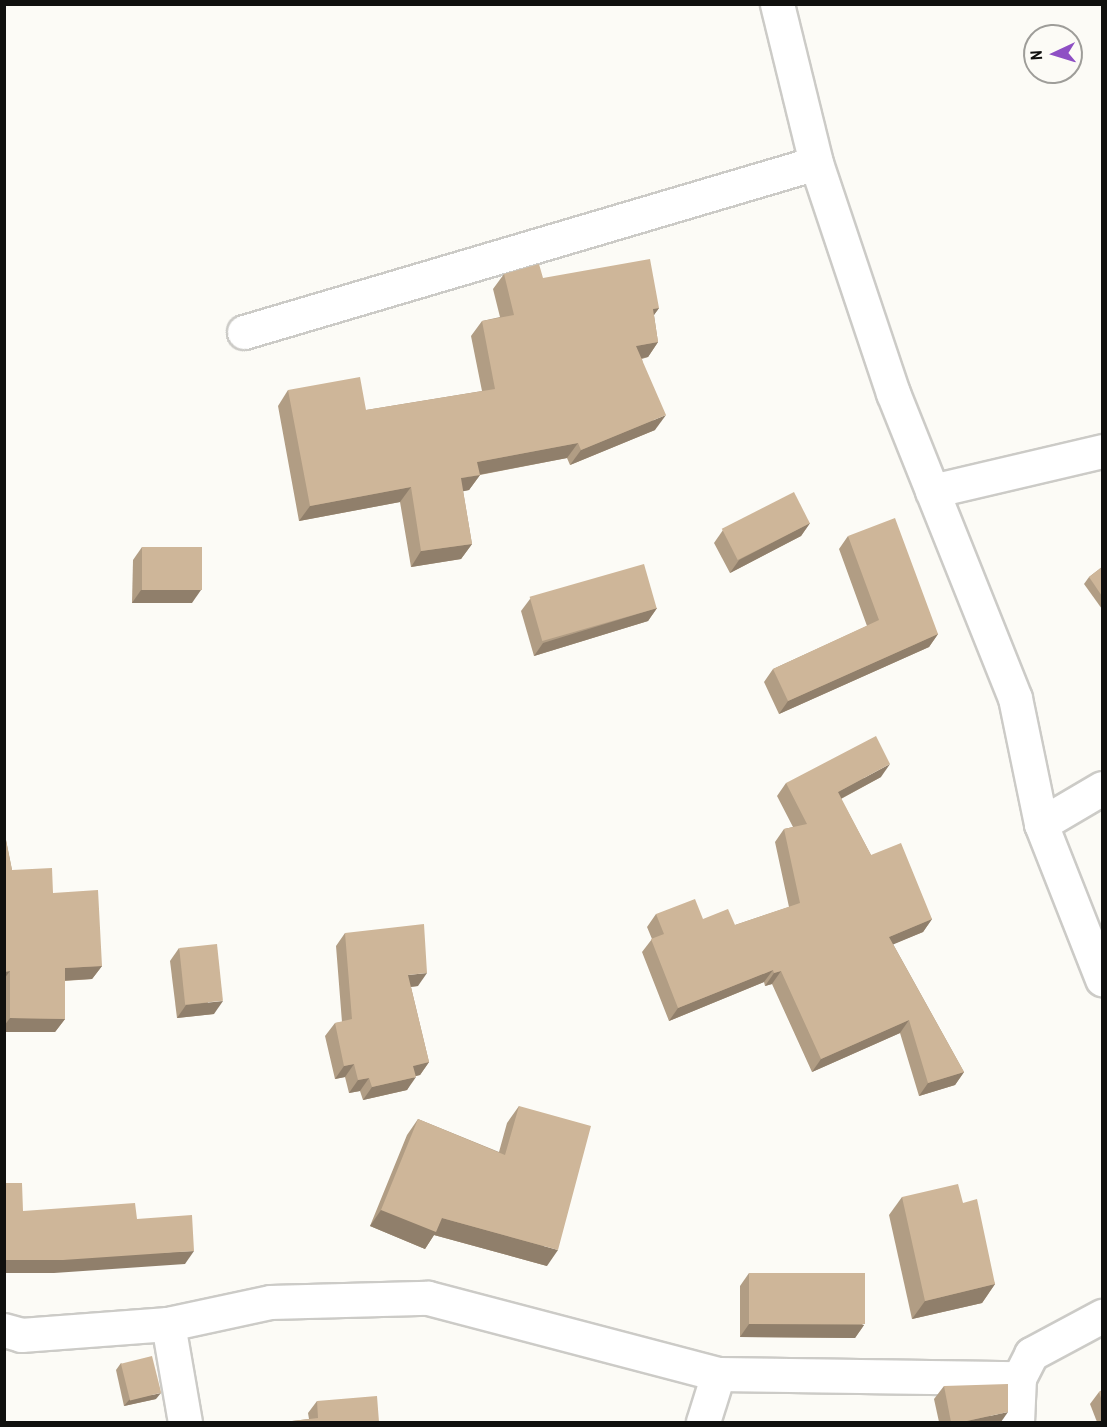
<!DOCTYPE html>
<style>
body{margin:0}
#map{position:relative;width:1107px;height:1427px;overflow:hidden;background:#fcfbf6;font-family:"Roboto Condensed",sans-serif}
div>[style]{position:absolute}
.roads{filter:drop-shadow(2px 0 #cccbc7) drop-shadow(-2px 0 #cccbc7) drop-shadow(0 2px #cccbc7) drop-shadow(0 -2px #cccbc7)}
.street>*{height:33px;margin:-16.5px;padding:0 16.5px;transform-origin:16.5px;border-radius:16.5px;background:#fff}
.wall>*{inset:0;background:#b19d84}
.shaded-wall>*{inset:0;background:#907f6b}
.building>*{inset:0;background:#ceb699;transform-origin:0 0}
span{translate:-50% -50%;white-space:nowrap;text-align:center;line-height:1.15;-webkit-text-stroke:4.5px #fcfbf6;paint-order:stroke}
.frame{position:absolute;inset:0;border:6px solid #10100e;pointer-events:none}
.north{position:absolute;left:1023px;top:24px;width:60px;height:60px;box-sizing:border-box;background:#fcfbf6;border:2px solid #9e9d99;border-radius:50%;rotate:266deg;font-size:16px;font-weight:700;line-height:24px;text-align:center;color:#10100e}
.north::after{content:'';display:block;margin:auto;width:21px;height:27px;background:#8e4fc4;clip-path:polygon(50% 0,100% 100%,50% 72%,0 100%)}
</style>
<div id="map">
<div class="roads">
<div class="street">
<i style="left:777px;top:4px;width:164px;rotate:76.2deg"></i>
<i style="left:816px;top:163px;width:243px;rotate:71.5deg"></i>
<i style="left:893px;top:393px;width:328px;rotate:68.2deg"></i>
<i style="left:1015px;top:698px;width:129px;rotate:78.3deg"></i>
<i style="left:1041px;top:824px;width:167px;rotate:68.5deg"></i>
<i style="left:244px;top:332px;width:596px;rotate:-16.46deg"></i>
<i style="left:932px;top:491px;width:175px;rotate:-13.2deg"></i>
<i style="left:1041px;top:824px;width:71px;rotate:-30.5deg"></i>
<i style="left:168px;top:1324px;width:99px;rotate:80.2deg"></i>
<i style="left:4px;top:1330px;width:18px;rotate:16deg"></i>
<i style="left:21px;top:1335px;width:147px;rotate:-4.3deg"></i>
<i style="left:168px;top:1324px;width:104px;rotate:-12.2deg"></i>
<i style="left:270px;top:1302px;width:158px;rotate:-1.5deg"></i>
<i style="left:428px;top:1298px;width:300px;rotate:14.7deg"></i>
<i style="left:718px;top:1374px;width:301px;rotate:0.8deg"></i>
<i style="left:703px;top:1422px;width:50px;rotate:-72.6deg"></i>
<i style="left:1017px;top:1422px;width:44px;rotate:-87.4deg"></i>
<i style="left:1019px;top:1378px;width:27px;rotate:-63deg"></i>
<i style="left:1031px;top:1354px;width:81px;rotate:-28.2deg"></i>
</div>
</div>
<div class="wall">
<i style="clip-path:polygon(504px 274px,543px 278px,659px 308px,654px 315px,658px 342px,648px 357px,642px 359px,655px 430px,570px 465px,567px 458px,480px 475px,469px 490px,463px 491px,472px 544px,461px 559px,411px 567px,400px 502px,299px 521px,278px 406px,288px 390px,366px 410px,482px 391px,471px 336px,482px 321px,500px 317px,493px 289px)"></i>
<i style="clip-path:polygon(810px 523px,801px 536px,730px 573px,714px 543px,723px 530px)"></i>
<i style="clip-path:polygon(848px 536px,938px 634px,929px 647px,779px 714px,764px 682px,773px 669px,867px 626px,839px 549px)"></i>
<i style="clip-path:polygon(142px 547px,192px 603px,132px 603px,133px 560px)"></i>
<i style="clip-path:polygon(1102px 567px,1102px 609px,1084px 584px,1089px 577px)"></i>
<i style="clip-path:polygon(530px 599px,657px 608px,648px 621px,534px 656px,521px 611px)"></i>
<i style="clip-path:polygon(881px 777px,841px 799px,871px 855px,932px 919px,923px 932px,893px 944px,964px 1072px,955px 1085px,919px 1096px,900px 1033px,812px 1072px,772px 984px,765px 986px,764px 982px,669px 1021px,642px 952px,652px 939px,647px 927px,656px 914px,735px 925px,789px 907px,775px 842px,784px 829px,793px 827px,777px 796px,786px 783px)"></i>
<i style="clip-path:polygon(4px 830px,12px 870px,53px 893px,102px 966px,92px 979px,65px 981px,65px 1019px,55px 1032px,4px 1032px)"></i>
<i style="clip-path:polygon(345px 933px,418px 986px,411px 987px,429px 1062px,420px 1075px,415px 1076px,407px 1090px,363px 1100px,360px 1091px,349px 1093px,345px 1077px,335px 1079px,325px 1036px,335px 1023px,342px 1022px,336px 946px)"></i>
<i style="clip-path:polygon(179px 948px,214px 1014px,177px 1018px,170px 961px)"></i>
<i style="clip-path:polygon(519px 1106px,547px 1266px,434px 1235px,425px 1249px,370px 1226px,407px 1135px,418px 1119px,499px 1152px,507px 1123px)"></i>
<i style="clip-path:polygon(902px 1197px,963px 1203px,995px 1284px,982px 1303px,912px 1319px,889px 1215px)"></i>
<i style="clip-path:polygon(749px 1273px,864px 1325px,855px 1338px,740px 1337px,740px 1286px)"></i>
<i style="clip-path:polygon(121px 1363px,156px 1399px,124px 1406px,116px 1370px)"></i>
<i style="clip-path:polygon(944px 1386px,1001px 1422px,939px 1422px,934px 1399px)"></i>
<i style="clip-path:polygon(1102px 1390px,1102px 1422px,1097px 1422px,1090px 1404px,1099px 1392px)"></i>
<i style="clip-path:polygon(317px 1401px,379px 1422px,291px 1422px,292px 1421px,309px 1419px,308px 1413px)"></i>
</div>
<div class="shaded-wall">
<i style="clip-path:polygon(659px 308px,648px 323px,653px 309px)"></i>
<i style="clip-path:polygon(658px 342px,648px 357px,626px 361px,636px 346px)"></i>
<i style="clip-path:polygon(666px 415px,655px 430px,570px 465px,581px 450px)"></i>
<i style="clip-path:polygon(578px 443px,567px 458px,467px 477px,477px 462px)"></i>
<i style="clip-path:polygon(480px 475px,469px 490px,451px 494px,461px 478px)"></i>
<i style="clip-path:polygon(411px 487px,400px 502px,299px 521px,310px 506px)"></i>
<i style="clip-path:polygon(810px 523px,801px 536px,730px 573px,739px 560px)"></i>
<i style="clip-path:polygon(472px 544px,461px 559px,411px 567px,421px 551px)"></i>
<i style="clip-path:polygon(141px 590px,201px 590px,192px 603px,132px 603px)"></i>
<i style="clip-path:polygon(657px 608px,648px 621px,534px 656px,543px 643px)"></i>
<i style="clip-path:polygon(938px 634px,929px 647px,779px 714px,788px 701px)"></i>
<i style="clip-path:polygon(890px 764px,881px 777px,829px 805px,838px 792px)"></i>
<i style="clip-path:polygon(932px 919px,923px 932px,880px 950px,889px 937px)"></i>
<i style="clip-path:polygon(102px 966px,92px 979px,55px 981px,65px 968px)"></i>
<i style="clip-path:polygon(773px 970px,764px 982px,669px 1021px,678px 1008px)"></i>
<i style="clip-path:polygon(10px 971px,4px 979px,4px 972px)"></i>
<i style="clip-path:polygon(781px 971px,772px 984px,765px 986px,774px 973px)"></i>
<i style="clip-path:polygon(427px 973px,418px 986px,399px 988px,408px 975px)"></i>
<i style="clip-path:polygon(223px 1001px,214px 1014px,177px 1018px,186px 1005px)"></i>
<i style="clip-path:polygon(10px 1018px,65px 1019px,55px 1032px,4px 1032px,4px 1026px)"></i>
<i style="clip-path:polygon(909px 1020px,900px 1033px,812px 1072px,821px 1059px)"></i>
<i style="clip-path:polygon(429px 1062px,420px 1075px,404px 1079px,413px 1066px)"></i>
<i style="clip-path:polygon(354px 1064px,345px 1077px,335px 1079px,344px 1066px)"></i>
<i style="clip-path:polygon(964px 1072px,955px 1085px,919px 1096px,928px 1083px)"></i>
<i style="clip-path:polygon(416px 1077px,407px 1090px,363px 1100px,372px 1087px)"></i>
<i style="clip-path:polygon(369px 1078px,360px 1091px,349px 1093px,358px 1080px)"></i>
<i style="clip-path:polygon(381px 1210px,442px 1218px,558px 1250px,547px 1266px,434px 1235px,425px 1249px,370px 1226px)"></i>
<i style="clip-path:polygon(194px 1251px,185px 1264px,54px 1273px,4px 1273px,4px 1260px)"></i>
<i style="clip-path:polygon(995px 1284px,982px 1303px,912px 1319px,925px 1301px)"></i>
<i style="clip-path:polygon(749px 1324px,864px 1325px,855px 1338px,740px 1337px)"></i>
<i style="clip-path:polygon(161px 1393px,156px 1399px,124px 1406px,129px 1400px)"></i>
<i style="clip-path:polygon(1008px 1412px,1001px 1422px,962px 1422px)"></i>
</div>
<div class="building">
<i style="clip-path:polygon(650px 259px,659px 308px,653px 309px,658px 342px,636px 346px,666px 415px,581px 450px,578px 443px,477px 462px,480px 475px,461px 478px,472px 544px,421px 551px,411px 487px,310px 506px,288px 390px,360px 377px,366px 410px,495px 389px,482px 321px,514px 315px,504px 274px,539px 264px,543px 278px)"></i>
<i style="left:794px;top:492px;width:35px;height:81px;rotate:63deg"></i>
<i style="clip-path:polygon(895px 518px,938px 634px,788px 701px,773px 669px,879px 620px,848px 536px)"></i>
<i style="left:142px;top:547px;width:60px;height:43px"></i>
<i style="left:644px;top:564px;width:46px;height:119px;rotate:74deg"></i>
<i style="clip-path:polygon(1102px 567px,1102px 596px,1089px 577px)"></i>
<i style="clip-path:polygon(876px 736px,890px 764px,838px 792px,871px 855px,901px 843px,932px 919px,889px 937px,964px 1072px,928px 1083px,909px 1020px,821px 1059px,781px 971px,774px 973px,773px 970px,678px 1008px,651px 939px,664px 934px,656px 914px,695px 899px,703px 919px,728px 909px,735px 925px,800px 903px,784px 829px,807px 824px,786px 783px)"></i>
<i style="clip-path:polygon(4px 830px,12px 870px,52px 868px,53px 893px,98px 890px,102px 966px,65px 968px,65px 1019px,10px 1018px,10px 971px,4px 972px)"></i>
<i style="clip-path:polygon(424px 924px,427px 973px,408px 975px,429px 1062px,413px 1066px,416px 1077px,372px 1087px,369px 1078px,358px 1080px,354px 1064px,344px 1066px,335px 1023px,352px 1019px,345px 933px)"></i>
<i style="left:217px;top:944px;width:57px;height:38px;rotate:84deg"></i>
<i style="clip-path:polygon(519px 1106px,591px 1126px,558px 1250px,442px 1218px,436px 1232px,381px 1210px,418px 1119px,505px 1155px)"></i>
<i style="clip-path:polygon(4px 1183px,22px 1183px,23px 1211px,135px 1203px,137px 1219px,192px 1215px,194px 1251px,63px 1260px,4px 1260px)"></i>
<i style="clip-path:polygon(958px 1184px,963px 1203px,977px 1199px,995px 1284px,925px 1301px,902px 1197px)"></i>
<i style="left:749px;top:1273px;width:116px;height:51px"></i>
<i style="left:152px;top:1356px;width:38px;height:32px;rotate:76deg"></i>
<i style="clip-path:polygon(1008px 1384px,1008px 1412px,962px 1422px,951px 1422px,944px 1386px)"></i>
<i style="clip-path:polygon(1102px 1390px,1102px 1401px,1099px 1392px)"></i>
<i style="clip-path:polygon(377px 1396px,379px 1422px,292px 1422px,292px 1421px,318px 1418px,317px 1401px)"></i>
</div>
<div class="frame"></div>
<div class="north">N</div>
</div>
